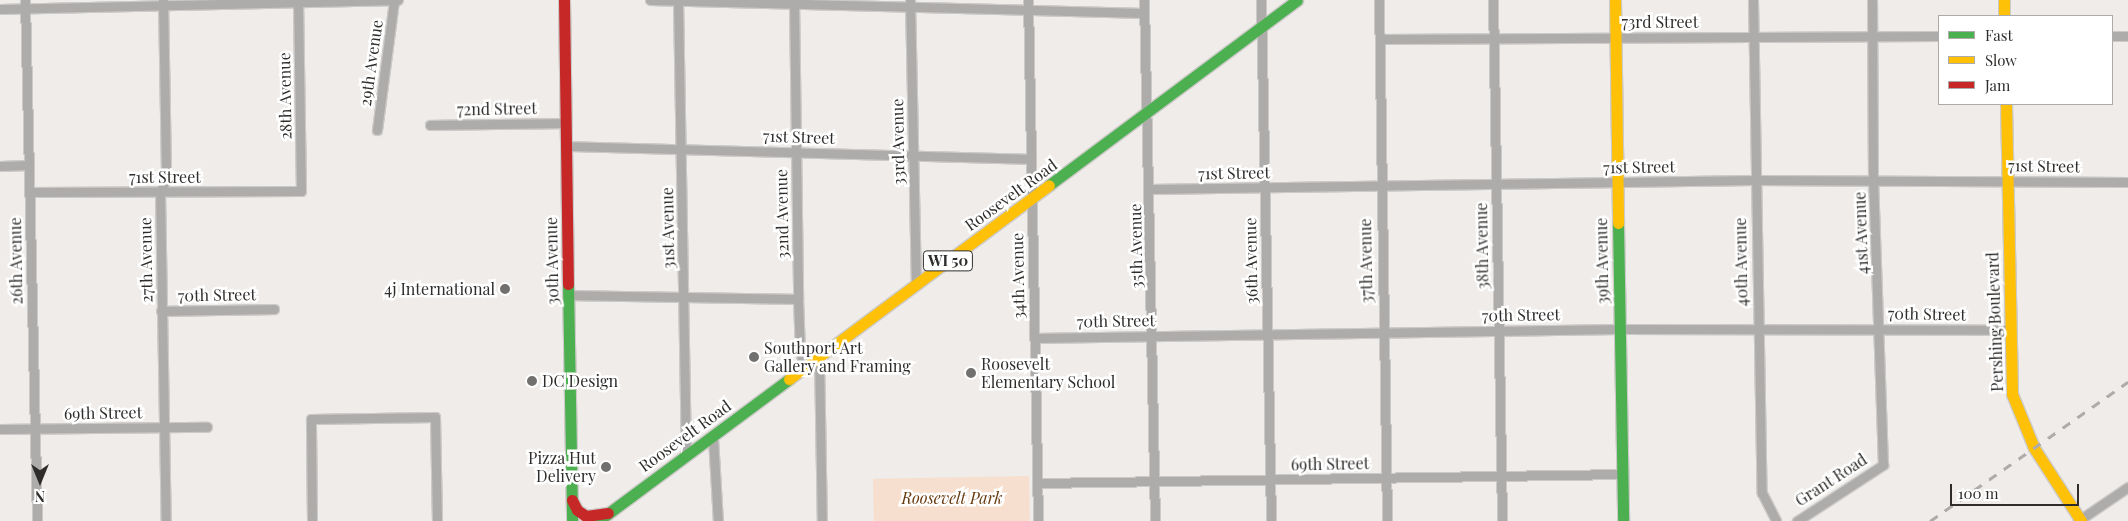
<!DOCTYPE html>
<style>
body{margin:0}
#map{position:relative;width:2128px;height:521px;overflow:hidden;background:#efece9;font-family:"Playfair Display",serif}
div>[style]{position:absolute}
.green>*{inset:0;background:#f6dfce;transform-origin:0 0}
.roads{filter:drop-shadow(1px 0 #cccac8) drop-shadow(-1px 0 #cccac8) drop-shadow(0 1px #cccac8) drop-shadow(0 -1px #cccac8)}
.street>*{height:9px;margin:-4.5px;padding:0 4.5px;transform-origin:4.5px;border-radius:4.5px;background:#aeabab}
.fast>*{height:11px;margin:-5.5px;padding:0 5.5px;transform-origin:5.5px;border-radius:5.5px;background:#4caf50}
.slow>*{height:11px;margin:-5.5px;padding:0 5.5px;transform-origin:5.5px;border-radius:5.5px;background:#ffc107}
.jam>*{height:11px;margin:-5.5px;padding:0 5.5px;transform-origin:5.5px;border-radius:5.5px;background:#c62828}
.rail>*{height:2.5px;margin-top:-1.25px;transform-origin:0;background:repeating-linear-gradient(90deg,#aeabaa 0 9px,transparent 0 18px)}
.dots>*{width:14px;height:14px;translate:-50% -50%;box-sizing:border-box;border:2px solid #fff;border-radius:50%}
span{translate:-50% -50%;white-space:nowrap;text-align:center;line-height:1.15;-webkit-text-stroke:5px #fff;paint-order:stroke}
.shield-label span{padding:1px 4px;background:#fff;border:1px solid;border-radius:4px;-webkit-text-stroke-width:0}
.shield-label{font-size:15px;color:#2f2d2b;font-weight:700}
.street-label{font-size:16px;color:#2f2d2b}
.poi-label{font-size:16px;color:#2f2d2b}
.right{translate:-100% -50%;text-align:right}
.left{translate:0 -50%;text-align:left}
.park-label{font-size:16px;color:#66390e;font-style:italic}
.legend{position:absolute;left:1938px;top:15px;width:175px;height:90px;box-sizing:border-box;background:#fff;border:1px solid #acabaa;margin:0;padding:6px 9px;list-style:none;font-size:15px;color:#2f2d2b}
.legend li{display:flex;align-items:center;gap:10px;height:25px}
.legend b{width:25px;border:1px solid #acabaa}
.north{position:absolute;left:15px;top:456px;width:50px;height:50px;-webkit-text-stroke:4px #fff;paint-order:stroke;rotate:180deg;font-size:14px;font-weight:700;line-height:20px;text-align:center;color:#2f2d2b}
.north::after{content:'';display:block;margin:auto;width:18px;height:22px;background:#2f2d2b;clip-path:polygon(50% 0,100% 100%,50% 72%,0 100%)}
.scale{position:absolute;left:1950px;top:484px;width:129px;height:22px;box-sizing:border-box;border:2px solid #2f2d2b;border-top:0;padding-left:6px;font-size:15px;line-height:18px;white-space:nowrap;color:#2f2d2b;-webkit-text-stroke:4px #fff;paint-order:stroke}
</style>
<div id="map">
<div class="green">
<i style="left:1029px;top:476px;width:45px;height:156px;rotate:89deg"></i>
</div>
<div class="roads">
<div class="street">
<i style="left:25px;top:0;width:521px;rotate:88.68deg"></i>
<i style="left:163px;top:0;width:180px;rotate:89deg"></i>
<i style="left:166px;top:180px;width:13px;rotate:117deg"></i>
<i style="left:160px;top:192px;width:329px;rotate:89deg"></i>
<i style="left:650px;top:0;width:494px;rotate:1.5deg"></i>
<i style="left:678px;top:0;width:456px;rotate:89deg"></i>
<i style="left:794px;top:0;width:299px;rotate:89.2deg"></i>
<i style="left:798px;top:299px;width:52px;rotate:87.8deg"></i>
<i style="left:800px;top:351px;width:16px;rotate:76deg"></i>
<i style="left:910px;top:0;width:284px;rotate:88.8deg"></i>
<i style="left:1028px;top:0;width:521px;rotate:88.9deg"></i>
<i style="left:1144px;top:0;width:521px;rotate:88.79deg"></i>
<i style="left:1261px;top:0;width:521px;rotate:88.9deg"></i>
<i style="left:1379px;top:0;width:521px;rotate:89.12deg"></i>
<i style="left:1493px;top:0;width:521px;rotate:89.01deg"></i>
<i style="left:1753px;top:0;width:493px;rotate:89deg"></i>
<i style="left:1762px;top:493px;width:31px;rotate:63deg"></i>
<i style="left:0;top:9px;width:398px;rotate:-1.3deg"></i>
<i style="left:2112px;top:36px;width:16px"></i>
<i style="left:1380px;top:39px;width:559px;rotate:-0.31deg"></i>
<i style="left:430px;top:125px;width:135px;rotate:-0.8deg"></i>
<i style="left:377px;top:130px;width:131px;rotate:-82.5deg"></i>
<i style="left:566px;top:146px;width:464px;rotate:1.6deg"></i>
<i style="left:0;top:166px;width:29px;rotate:-2deg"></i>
<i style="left:1150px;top:189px;width:604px;rotate:-0.85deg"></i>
<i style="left:1754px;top:180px;width:374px;rotate:0.3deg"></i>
<i style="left:30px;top:192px;width:271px;rotate:-0.2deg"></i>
<i style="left:301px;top:191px;width:191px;rotate:-90.9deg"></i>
<i style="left:569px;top:295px;width:229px;rotate:1deg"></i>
<i style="left:161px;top:311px;width:113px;rotate:-1deg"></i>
<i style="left:1034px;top:338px;width:586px;rotate:-0.88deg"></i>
<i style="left:1620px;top:329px;width:389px;rotate:0.1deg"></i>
<i style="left:819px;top:356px;width:165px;rotate:89deg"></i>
<i style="left:0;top:429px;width:207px;rotate:-0.6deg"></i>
<i style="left:713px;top:438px;width:83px;rotate:86.6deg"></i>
<i style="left:1038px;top:483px;width:585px;rotate:-0.88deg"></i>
<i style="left:312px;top:521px;width:102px;rotate:-90.6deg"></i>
<i style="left:311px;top:419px;width:124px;rotate:-0.9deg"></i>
<i style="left:435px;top:417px;width:104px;rotate:88.9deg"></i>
<i style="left:1797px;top:521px;width:103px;rotate:-33.1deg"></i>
<i style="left:1883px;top:465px;width:285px;rotate:-92deg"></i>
<i style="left:1873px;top:180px;width:180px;rotate:-90.3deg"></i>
<i style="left:2078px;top:521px;width:60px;rotate:-34.2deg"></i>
</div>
<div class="fast">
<i style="left:1049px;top:185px;width:309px;rotate:-36.7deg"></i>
<i style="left:1618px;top:223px;width:298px;rotate:89deg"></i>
<i style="left:568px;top:284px;width:237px;rotate:89deg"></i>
<i style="left:598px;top:521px;width:238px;rotate:-36.6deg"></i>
</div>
<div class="slow">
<i style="left:1615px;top:0;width:223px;rotate:89.2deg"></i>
<i style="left:2004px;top:0;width:16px;rotate:90deg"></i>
<i style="left:2006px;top:104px;width:290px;rotate:88.8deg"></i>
<i style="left:2012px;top:394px;width:58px;rotate:67.8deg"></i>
<i style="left:2034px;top:448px;width:87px;rotate:57.2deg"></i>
<i style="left:789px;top:379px;width:324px;rotate:-36.7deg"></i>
</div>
<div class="jam">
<i style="left:564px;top:0;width:284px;rotate:89.2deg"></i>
<i style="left:572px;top:500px;width:11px;rotate:63deg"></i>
<i style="left:577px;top:510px;width:11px;rotate:34deg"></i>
<i style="left:586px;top:516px;width:22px;rotate:-8deg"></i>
</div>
</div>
<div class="rail">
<i style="left:1930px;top:521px;width:242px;rotate:-35.1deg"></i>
</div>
<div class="dots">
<i style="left:505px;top:289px;background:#72706e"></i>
<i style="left:754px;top:357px;background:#72706e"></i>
<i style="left:971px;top:373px;background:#72706e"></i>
<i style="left:532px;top:381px;background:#72706e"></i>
<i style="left:606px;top:467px;background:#72706e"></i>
</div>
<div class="shield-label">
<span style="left:948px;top:261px">WI 50</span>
</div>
<div class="street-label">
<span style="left:1660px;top:22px">73rd Street</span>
<span style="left:371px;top:63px;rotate:-82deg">29th Avenue</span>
<span style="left:285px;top:96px;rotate:-91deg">28th Avenue</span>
<span style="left:497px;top:109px;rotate:-1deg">72nd Street</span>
<span style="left:799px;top:137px;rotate:2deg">71st Street</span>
<span style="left:898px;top:142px;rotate:-91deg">33rd Avenue</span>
<span style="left:2044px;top:166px;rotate:1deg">71st Street</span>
<span style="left:1639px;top:167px;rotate:-1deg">71st Street</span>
<span style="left:1234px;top:173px;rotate:-1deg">71st Street</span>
<span style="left:165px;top:177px">71st Street</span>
<span style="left:1011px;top:195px;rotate:-36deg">Roosevelt Road</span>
<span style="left:782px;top:214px;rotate:-91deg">32nd Avenue</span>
<span style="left:668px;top:228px;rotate:-91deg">31st Avenue</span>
<span style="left:1861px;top:233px;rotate:-92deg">41st Avenue</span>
<span style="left:1136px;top:246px;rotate:-91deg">35th Avenue</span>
<span style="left:1482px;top:246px;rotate:-91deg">38th Avenue</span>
<span style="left:146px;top:260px;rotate:-91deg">27th Avenue</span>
<span style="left:16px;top:261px;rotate:-91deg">26th Avenue</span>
<span style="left:552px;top:261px;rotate:-91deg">30th Avenue</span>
<span style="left:1251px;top:261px;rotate:-91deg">36th Avenue</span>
<span style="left:1366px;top:261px;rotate:-91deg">37th Avenue</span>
<span style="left:1602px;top:261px;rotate:-91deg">39th Avenue</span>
<span style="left:1741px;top:262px;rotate:-91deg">40th Avenue</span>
<span style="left:1018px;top:276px;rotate:-91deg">34th Avenue</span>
<span style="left:217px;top:295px;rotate:-1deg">70th Street</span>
<span style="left:1927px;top:314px;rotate:1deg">70th Street</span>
<span style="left:1521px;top:315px;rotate:-1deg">70th Street</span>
<span style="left:1116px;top:321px;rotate:-1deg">70th Street</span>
<span style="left:1995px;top:322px;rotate:-92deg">Pershing Boulevard</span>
<span style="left:103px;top:413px;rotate:-1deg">69th Street</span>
<span style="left:685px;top:436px;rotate:-36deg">Roosevelt Road</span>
<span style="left:1330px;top:464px;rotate:-1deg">69th Street</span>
<span style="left:1831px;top:480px;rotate:-33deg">Grant Road</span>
</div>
<div class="poi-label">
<span class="right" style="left:495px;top:289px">4j International</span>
<span class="left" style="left:764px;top:357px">Southport Art<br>Gallery and Framing</span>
<span class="left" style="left:981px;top:373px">Roosevelt<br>Elementary School</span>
<span class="left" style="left:542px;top:381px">DC Design</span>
<span class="right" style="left:596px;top:467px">Pizza Hut<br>Delivery</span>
</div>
<div class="park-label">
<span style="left:952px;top:498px">Roosevelt Park</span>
</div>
<ul class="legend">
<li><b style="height:6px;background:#4caf50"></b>Fast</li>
<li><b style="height:6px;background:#ffc107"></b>Slow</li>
<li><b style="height:6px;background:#c62828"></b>Jam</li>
</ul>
<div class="north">N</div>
<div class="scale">100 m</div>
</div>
